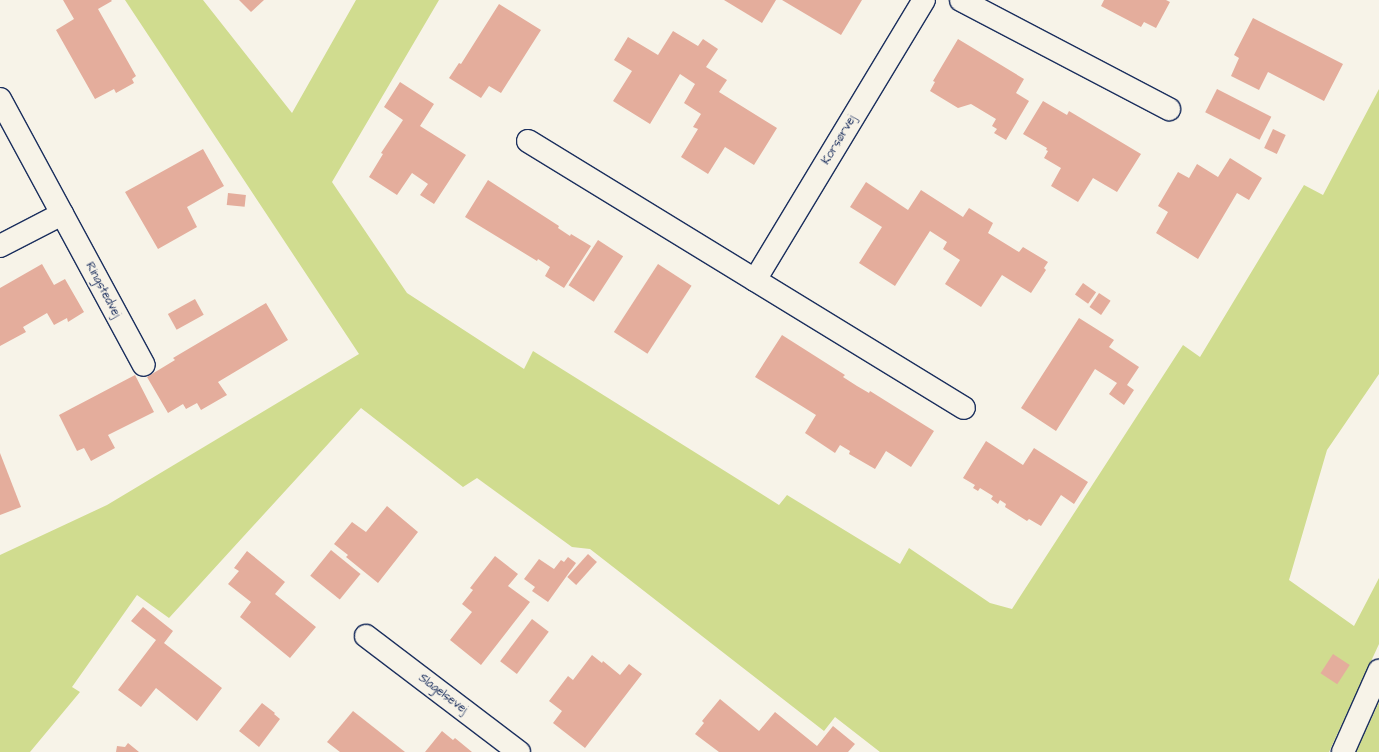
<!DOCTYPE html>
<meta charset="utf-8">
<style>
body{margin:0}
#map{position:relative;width:1379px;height:752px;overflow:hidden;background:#f7f3e8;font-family:"Architects Daughter",sans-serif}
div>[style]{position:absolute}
.green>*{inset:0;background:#d0dc8f}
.building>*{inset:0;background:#e4ad9c;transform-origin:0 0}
.roads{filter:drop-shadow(1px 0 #1b2f5e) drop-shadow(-1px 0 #1b2f5e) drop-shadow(0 1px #1b2f5e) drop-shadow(0 -1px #1b2f5e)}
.minor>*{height:22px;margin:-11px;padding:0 11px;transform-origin:11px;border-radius:11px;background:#f7f3e8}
span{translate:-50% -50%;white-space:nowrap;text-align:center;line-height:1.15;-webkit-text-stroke:3px #f7f3e8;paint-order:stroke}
.street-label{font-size:12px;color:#1b2f5e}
</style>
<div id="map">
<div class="green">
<i style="clip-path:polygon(125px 0,203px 0,292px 113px,356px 0,439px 0,332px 182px,407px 293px,524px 369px,533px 351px,779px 505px,787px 495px,900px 564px,909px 548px,990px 603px,1012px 609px,1183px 345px,1200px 357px,1304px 185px,1323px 195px,1379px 89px,1379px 374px,1327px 450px,1289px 580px,1354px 626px,1379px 578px,1379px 644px,1329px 752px,880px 752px,835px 717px,824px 731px,590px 549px,572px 547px,477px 478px,463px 487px,361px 408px,169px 618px,137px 595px,72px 687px,80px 692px,30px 752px,0 752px,0 555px,107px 505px,359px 354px)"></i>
<i style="clip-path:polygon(1379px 702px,1379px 752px,1356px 752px)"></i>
</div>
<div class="building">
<i style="clip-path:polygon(63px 0,111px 0,112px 1px,98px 9px,136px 76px,132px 79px,134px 83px,116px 93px,114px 89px,95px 99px,56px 30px,74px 19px)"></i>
<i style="clip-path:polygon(239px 0,264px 0,251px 12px)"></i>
<i style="clip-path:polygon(724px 0,776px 0,762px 23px)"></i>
<i style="clip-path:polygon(782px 0,862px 0,841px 35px)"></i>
<i style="clip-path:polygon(1104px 0,1166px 0,1170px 2px,1156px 28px,1144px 22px,1141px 27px,1101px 6px)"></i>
<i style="clip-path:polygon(499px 4px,541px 30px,501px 93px,489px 86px,481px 98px,449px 78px,459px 63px,461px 64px)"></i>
<i style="clip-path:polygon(1253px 18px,1343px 64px,1324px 101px,1268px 72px,1259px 90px,1231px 76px,1239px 58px,1234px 55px)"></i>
<i style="clip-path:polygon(673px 31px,698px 46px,703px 39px,718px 49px,706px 67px,727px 80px,719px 92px,777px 128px,754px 165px,725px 147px,708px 174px,681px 157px,698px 129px,693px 127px,701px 114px,684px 103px,695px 84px,680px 74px,650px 124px,613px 101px,632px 71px,614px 60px,628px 37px,658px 55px)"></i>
<i style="clip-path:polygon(958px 39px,1024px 79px,1016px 93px,1029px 101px,1006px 140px,994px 133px,997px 129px,992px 126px,996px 119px,971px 104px,958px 108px,930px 91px,935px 82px,933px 81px)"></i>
<i style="clip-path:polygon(400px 82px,434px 104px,420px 126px,466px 155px,434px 204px,420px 195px,428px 184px,412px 173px,397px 195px,369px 177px,383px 154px,381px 153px,403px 120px,384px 107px)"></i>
<i style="left:1217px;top:89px;width:61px;height:26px;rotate:27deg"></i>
<i style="clip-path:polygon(1043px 101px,1067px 115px,1069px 111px,1141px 154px,1117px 192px,1093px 178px,1078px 202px,1051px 186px,1061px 168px,1044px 158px,1048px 151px,1046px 150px,1047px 148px,1023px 134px)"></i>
<i style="left:1273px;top:129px;width:14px;height:21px;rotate:25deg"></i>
<i style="clip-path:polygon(203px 149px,224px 186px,187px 207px,197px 227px,158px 249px,125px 192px)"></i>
<i style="clip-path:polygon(1230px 158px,1262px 178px,1249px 200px,1237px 193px,1198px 259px,1156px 233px,1168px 212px,1158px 206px,1178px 172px,1189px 178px,1197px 164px,1218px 177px)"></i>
<i style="clip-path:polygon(488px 180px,559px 226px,558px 228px,570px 236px,571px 234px,591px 246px,564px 288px,545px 276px,550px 267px,538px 259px,537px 261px,465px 217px)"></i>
<i style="clip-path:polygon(866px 182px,908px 210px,921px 190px,963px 217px,969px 208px,993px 223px,988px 233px,1019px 252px,1023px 247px,1048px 262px,1044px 268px,1046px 270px,1031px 293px,1002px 275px,981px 307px,945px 284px,960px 260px,943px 249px,947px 242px,930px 231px,895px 286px,859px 263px,882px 227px,850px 207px)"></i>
<i style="left:228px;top:193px;width:18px;height:12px;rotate:6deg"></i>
<i style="left:598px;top:240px;width:30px;height:54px;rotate:33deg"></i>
<i style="clip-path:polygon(42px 264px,54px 285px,65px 279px,84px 312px,68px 322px,67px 318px,54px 325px,47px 313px,23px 327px,26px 332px,0 346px,0 288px)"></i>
<i style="left:658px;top:264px;width:40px;height:81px;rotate:33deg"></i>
<i style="left:1083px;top:283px;width:16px;height:14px;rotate:35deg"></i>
<i style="left:1099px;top:293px;width:14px;height:17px;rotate:34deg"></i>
<i style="left:195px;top:299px;width:18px;height:31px;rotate:61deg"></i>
<i style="clip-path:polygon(266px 303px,288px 340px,218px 382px,227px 395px,201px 410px,197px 403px,186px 409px,183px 404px,168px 413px,147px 377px,175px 360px,173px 358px)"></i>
<i style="clip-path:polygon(1079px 318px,1114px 340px,1109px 347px,1139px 367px,1127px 385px,1134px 390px,1124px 405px,1109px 394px,1117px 383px,1095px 369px,1056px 431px,1021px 408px)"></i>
<i style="clip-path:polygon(782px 335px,845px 375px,843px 377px,857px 386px,869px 393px,870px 391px,934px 431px,911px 467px,886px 451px,875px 469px,849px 454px,850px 451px,840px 445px,835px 453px,805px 433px,816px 415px,755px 377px)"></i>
<i style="clip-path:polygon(135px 375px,154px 412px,108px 435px,115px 448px,91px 461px,84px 448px,77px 451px,59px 415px)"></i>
<i style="clip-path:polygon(986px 441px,1023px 465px,1034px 448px,1088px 482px,1074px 504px,1061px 495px,1041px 526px,1029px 519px,1027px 521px,1005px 507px,1006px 504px,1000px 500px,998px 504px,991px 499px,993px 496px,980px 488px,978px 491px,973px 488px,975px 485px,963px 478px)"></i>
<i style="clip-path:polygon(0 453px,21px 507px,0 515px)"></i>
<i style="clip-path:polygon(387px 506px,418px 532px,378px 583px,346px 557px,348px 555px,334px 544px,352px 522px,366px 532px)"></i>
<i style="left:331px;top:550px;width:38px;height:33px;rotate:39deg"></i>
<i style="clip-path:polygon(247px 551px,285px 582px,275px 594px,316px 627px,290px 658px,240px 617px,251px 602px,228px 584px,239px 571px,234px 568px)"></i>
<i style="left:588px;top:554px;width:12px;height:31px;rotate:42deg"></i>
<i style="clip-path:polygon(495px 556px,518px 574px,508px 586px,530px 602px,481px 665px,450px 640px,472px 612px,462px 604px,473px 590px,470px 588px)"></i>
<i style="clip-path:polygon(568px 557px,576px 563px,548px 602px,532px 591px,535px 587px,524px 579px,539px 559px,554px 569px,561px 560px,564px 562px)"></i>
<i style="clip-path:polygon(143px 607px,173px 631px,164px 643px,222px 688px,197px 721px,156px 688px,141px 707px,118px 690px,156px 640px,131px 621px)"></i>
<i style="left:532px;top:619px;width:21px;height:53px;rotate:37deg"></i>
<i style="left:1333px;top:654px;width:20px;height:23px;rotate:33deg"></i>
<i style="clip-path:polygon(592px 655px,602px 663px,603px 661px,620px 675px,629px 664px,642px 674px,585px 748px,553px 723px,562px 711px,549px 701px,568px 676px,573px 680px)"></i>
<i style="clip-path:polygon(720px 699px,759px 731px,775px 712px,817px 746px,833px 726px,855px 744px,848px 752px,719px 752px,695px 734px,704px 723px,702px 721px)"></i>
<i style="clip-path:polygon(262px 703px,275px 713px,274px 714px,280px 719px,259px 747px,239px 731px)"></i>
<i style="clip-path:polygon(353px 711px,405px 752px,340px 752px,327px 742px)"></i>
<i style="clip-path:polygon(442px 731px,453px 740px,455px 738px,472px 752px,425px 752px)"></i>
<i style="clip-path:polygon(128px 743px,139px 752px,116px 752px,117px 746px,125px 747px)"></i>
</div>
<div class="roads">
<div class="minor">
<i style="left:961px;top:0;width:235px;rotate:27.7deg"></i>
<i style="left:0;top:99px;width:302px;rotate:61.6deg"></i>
<i style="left:528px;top:141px;width:511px;rotate:31.48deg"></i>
<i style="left:0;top:246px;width:70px;rotate:-27.3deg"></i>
<i style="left:755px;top:280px;width:327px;rotate:-58.9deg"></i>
<i style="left:366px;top:636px;width:192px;rotate:37.2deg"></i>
<i style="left:1343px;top:752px;width:89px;rotate:-66deg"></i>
</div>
</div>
<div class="street-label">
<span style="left:839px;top:140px;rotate:-59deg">Korsørvej</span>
<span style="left:103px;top:290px;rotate:62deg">Ringstedvej</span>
<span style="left:443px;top:694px;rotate:37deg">Slagelsevej</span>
</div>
</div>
